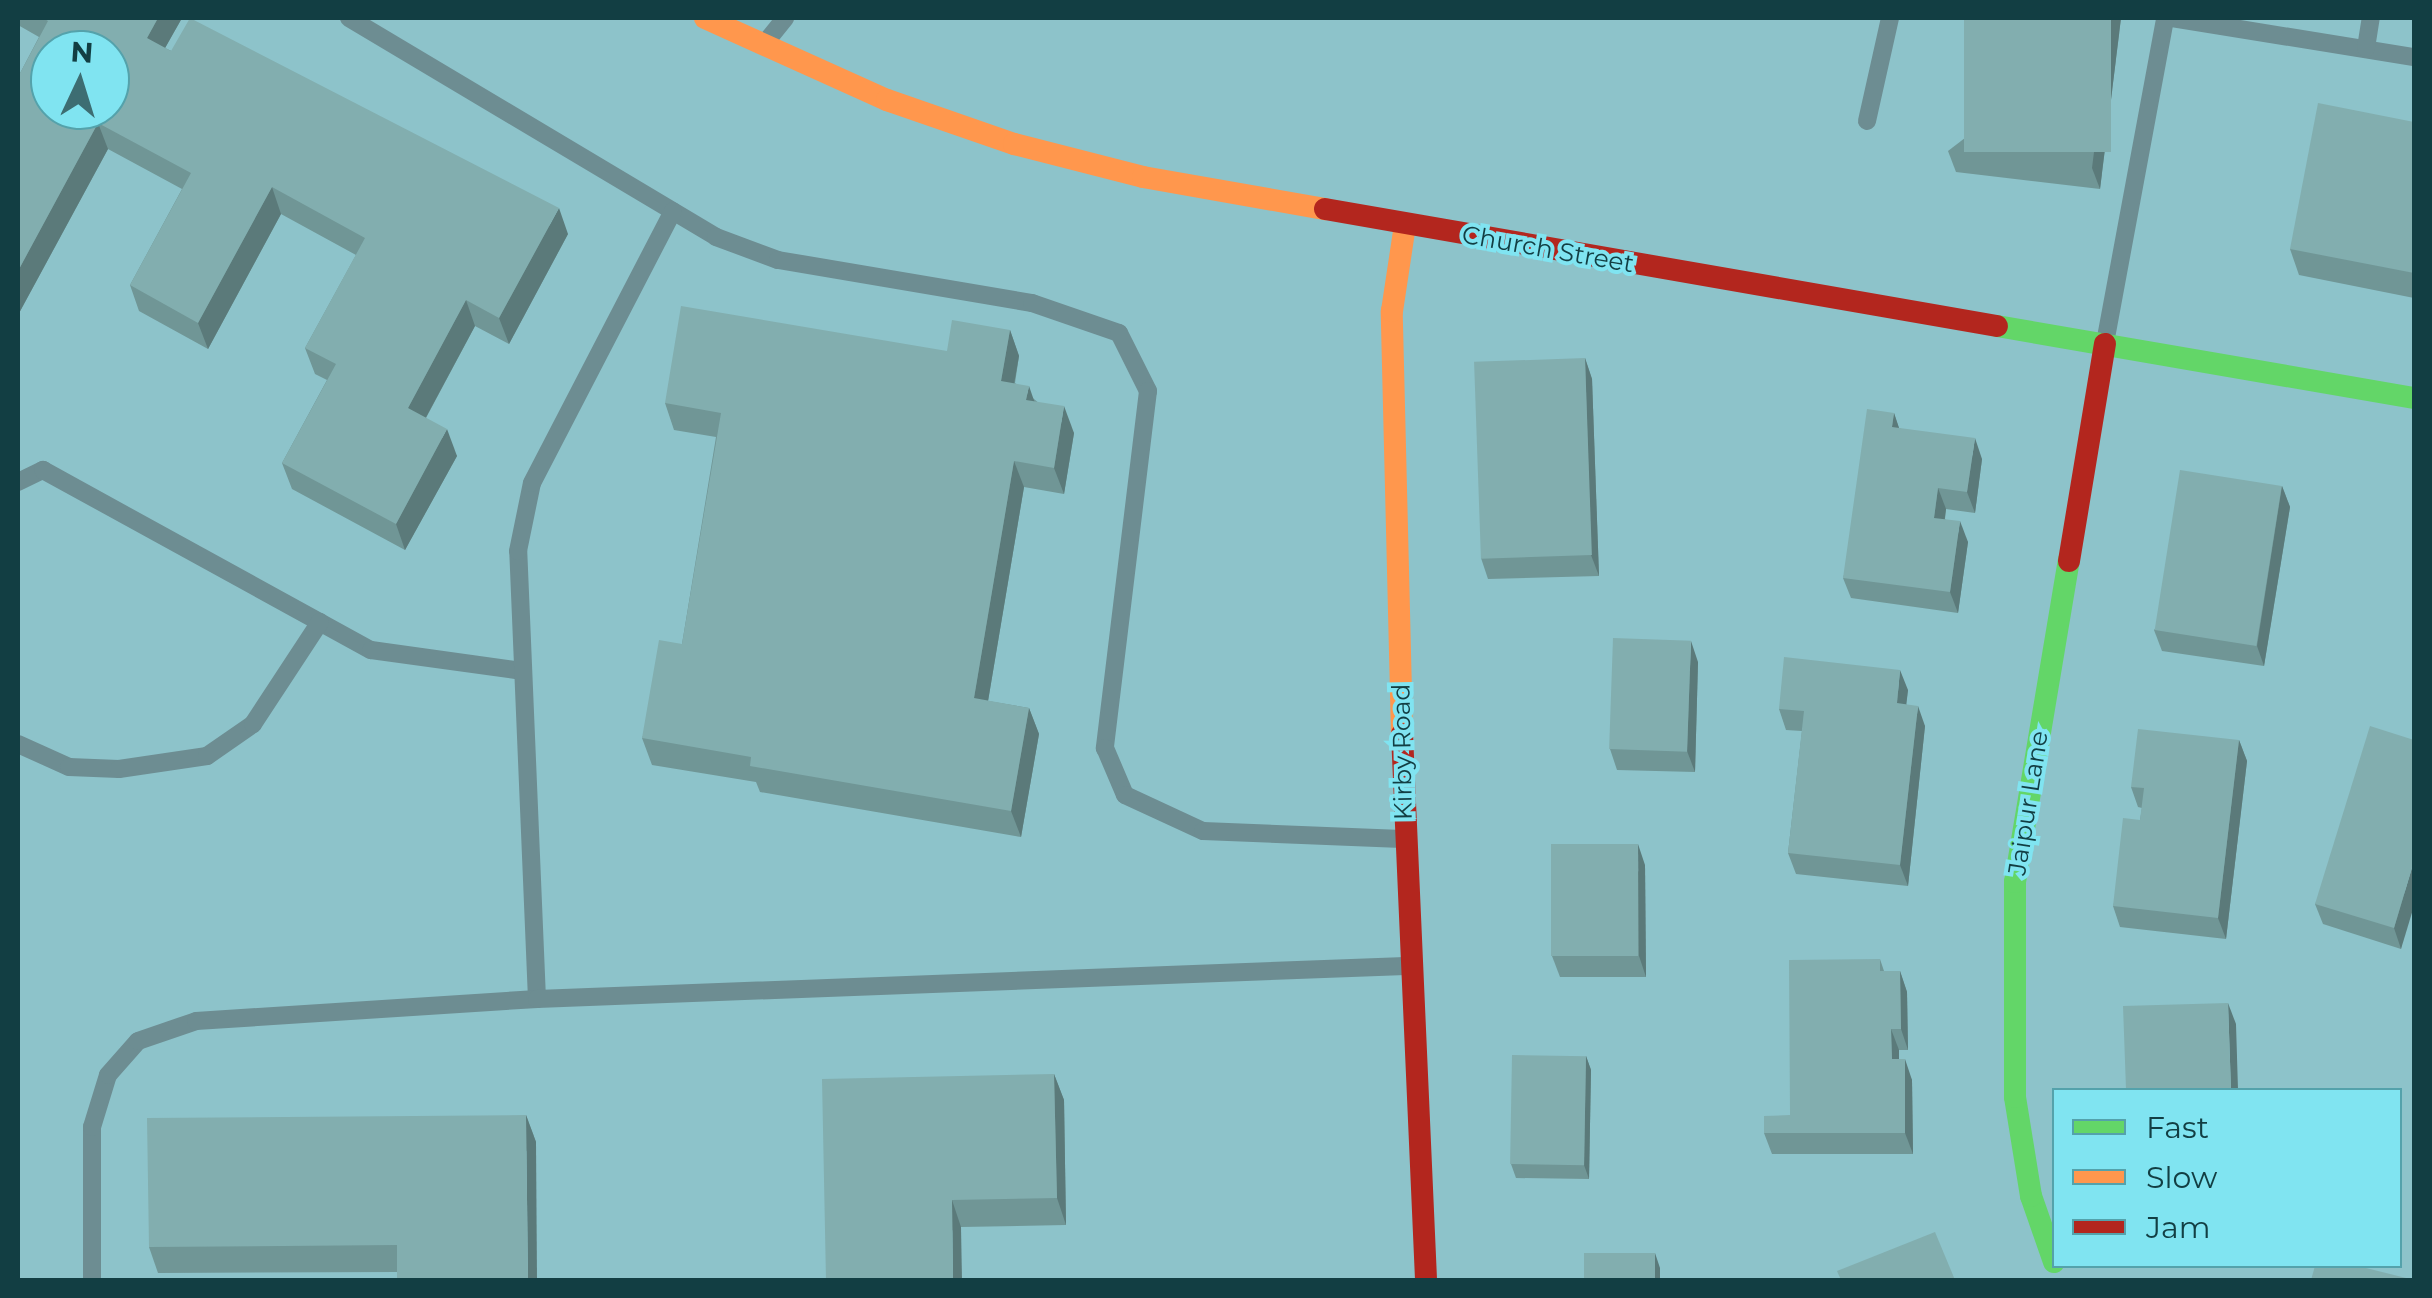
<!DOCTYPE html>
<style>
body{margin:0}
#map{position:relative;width:2432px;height:1298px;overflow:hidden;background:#8dc3ca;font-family:Montserrat,sans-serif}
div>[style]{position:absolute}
.lane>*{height:18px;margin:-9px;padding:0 9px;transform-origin:9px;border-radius:9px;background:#6d8d92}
.fast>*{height:22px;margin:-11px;padding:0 11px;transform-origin:11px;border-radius:11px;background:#63d668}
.slow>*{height:22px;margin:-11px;padding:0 11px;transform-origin:11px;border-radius:11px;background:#ff974d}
.jam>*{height:22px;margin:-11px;padding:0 11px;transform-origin:11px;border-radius:11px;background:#b3261e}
.wall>*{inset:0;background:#709696}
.shaded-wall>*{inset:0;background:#5b7a7a}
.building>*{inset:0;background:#82aeaf;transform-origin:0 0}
span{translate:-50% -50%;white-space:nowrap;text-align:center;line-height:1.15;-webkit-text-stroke:8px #80e4f1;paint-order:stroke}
.street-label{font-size:25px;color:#123e43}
.frame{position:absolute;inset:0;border:20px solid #123e43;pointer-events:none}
.legend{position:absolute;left:2052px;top:1088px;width:350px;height:180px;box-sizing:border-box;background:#80e4f1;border:2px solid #54a2ab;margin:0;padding:12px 18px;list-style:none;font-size:30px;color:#123e43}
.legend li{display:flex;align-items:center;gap:20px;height:50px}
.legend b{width:50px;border:2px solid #54a2ab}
.north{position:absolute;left:30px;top:30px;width:100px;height:100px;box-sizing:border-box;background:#80e4f1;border:2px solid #54a2ab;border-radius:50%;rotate:4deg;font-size:28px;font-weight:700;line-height:40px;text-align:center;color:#123e43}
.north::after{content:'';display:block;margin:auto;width:35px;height:45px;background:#3d6d72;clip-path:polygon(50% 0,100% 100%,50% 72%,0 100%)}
</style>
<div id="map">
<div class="lane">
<i style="left:349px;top:18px;width:427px;rotate:30.8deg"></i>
<i style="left:716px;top:237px;width:66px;rotate:20.4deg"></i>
<i style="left:778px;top:260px;width:258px;rotate:9.6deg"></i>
<i style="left:1032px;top:303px;width:92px;rotate:19deg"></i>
<i style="left:1119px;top:333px;width:65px;rotate:63.4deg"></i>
<i style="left:1148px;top:391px;width:360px;rotate:96.9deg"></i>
<i style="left:1105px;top:748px;width:51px;rotate:66.9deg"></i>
<i style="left:1125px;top:795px;width:86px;rotate:24.8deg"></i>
<i style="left:1203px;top:831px;width:199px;rotate:2.3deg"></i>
<i style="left:2172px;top:18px;width:245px;rotate:9.2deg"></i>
<i style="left:765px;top:43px;width:32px;rotate:-51deg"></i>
<i style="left:2366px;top:48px;width:30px;rotate:-81deg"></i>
<i style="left:1867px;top:121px;width:106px;rotate:-77.4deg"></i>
<i style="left:2105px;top:343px;width:330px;rotate:-79.5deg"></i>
<i style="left:18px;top:482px;width:28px;rotate:-26deg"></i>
<i style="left:43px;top:470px;width:374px;rotate:28.8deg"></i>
<i style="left:371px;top:650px;width:153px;rotate:7.9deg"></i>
<i style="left:18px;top:744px;width:56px;rotate:24.3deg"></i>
<i style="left:69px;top:767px;width:50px;rotate:2.3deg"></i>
<i style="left:119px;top:769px;width:89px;rotate:-8.4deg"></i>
<i style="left:207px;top:756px;width:56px;rotate:-34.8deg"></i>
<i style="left:253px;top:724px;width:122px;rotate:-56.7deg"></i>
<i style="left:537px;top:999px;width:448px;rotate:-92.4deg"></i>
<i style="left:518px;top:551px;width:69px;rotate:-78.4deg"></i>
<i style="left:532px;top:483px;width:306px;rotate:-62.6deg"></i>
<i style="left:92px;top:1280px;width:153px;rotate:-90deg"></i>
<i style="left:92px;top:1127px;width:54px;rotate:-72.9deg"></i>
<i style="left:108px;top:1075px;width:45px;rotate:-48.6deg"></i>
<i style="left:138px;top:1041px;width:61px;rotate:-19deg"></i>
<i style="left:196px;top:1021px;width:342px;rotate:-3.7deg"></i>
<i style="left:537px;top:999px;width:869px;rotate:-2.18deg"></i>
</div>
<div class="fast">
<i style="left:1997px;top:326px;width:423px;rotate:9.8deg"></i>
<i style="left:2054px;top:1262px;width:70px;rotate:-109.2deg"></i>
<i style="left:2031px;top:1196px;width:100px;rotate:-99.2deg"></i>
<i style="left:2015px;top:1097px;width:215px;rotate:-90deg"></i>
<i style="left:2015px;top:882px;width:326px;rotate:-80.5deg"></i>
</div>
<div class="slow">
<i style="left:705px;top:18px;width:200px;rotate:24.3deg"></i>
<i style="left:887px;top:100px;width:134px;rotate:19.1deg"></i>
<i style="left:1014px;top:144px;width:133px;rotate:14.3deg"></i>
<i style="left:1143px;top:177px;width:185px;rotate:10deg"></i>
<i style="left:1402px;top:734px;width:423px;rotate:-91.4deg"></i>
<i style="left:1392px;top:311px;width:87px;rotate:-81.4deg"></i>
</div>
<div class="jam">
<i style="left:1325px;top:209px;width:682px;rotate:9.88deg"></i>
<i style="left:2069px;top:561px;width:220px;rotate:-80.6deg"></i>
<i style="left:1402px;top:734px;width:547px;rotate:87.48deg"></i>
</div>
<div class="wall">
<i style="clip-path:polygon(18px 18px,182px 18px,165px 48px,568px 234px,509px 344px,475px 326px,426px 418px,457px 456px,405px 550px,292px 489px,282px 463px,327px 380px,315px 374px,305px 348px,356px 255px,281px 214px,208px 349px,139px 311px,130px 285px,182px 189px,108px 149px,18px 315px,18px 77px,39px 37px,18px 25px)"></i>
<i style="clip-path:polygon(2121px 18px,2100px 189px,1956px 172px,1948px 151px)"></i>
<i style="clip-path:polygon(2414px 122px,2414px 298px,2299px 275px,2290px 249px)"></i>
<i style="clip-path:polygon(1010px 330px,1019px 356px,1015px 383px,1074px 433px,1064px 494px,1024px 487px,988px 701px,1029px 708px,1039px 734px,1021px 837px,760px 792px,756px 782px,652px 765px,642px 738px,682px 644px,716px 437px,674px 430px,665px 403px,947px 351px)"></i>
<i style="clip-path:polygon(1585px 358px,1592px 379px,1599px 576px,1488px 579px,1481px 558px)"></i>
<i style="clip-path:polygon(1894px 413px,1899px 428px,1982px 459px,1975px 513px,1946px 509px,1945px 519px,1968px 542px,1958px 613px,1851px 598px,1843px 578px)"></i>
<i style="clip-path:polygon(2282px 486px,2290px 507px,2264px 666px,2162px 651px,2154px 630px)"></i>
<i style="clip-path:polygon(1698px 662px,1695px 772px,1617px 770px,1610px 749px)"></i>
<i style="clip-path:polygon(1908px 690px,1906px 704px,1925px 726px,1908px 886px,1796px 874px,1788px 853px,1802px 731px,1786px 730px,1779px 709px)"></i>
<i style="clip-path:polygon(2239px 740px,2247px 761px,2226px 939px,2120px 927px,2113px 906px,2140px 820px,2142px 808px,2138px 807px,2131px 787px)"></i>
<i style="clip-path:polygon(2414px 740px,2401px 949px,2323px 924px,2315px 904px)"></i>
<i style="clip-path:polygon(1645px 865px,1646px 977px,1560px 977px,1552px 956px)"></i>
<i style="clip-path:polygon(1880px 959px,1884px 971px,1900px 971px,1907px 992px,1908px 1050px,1899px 1050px,1899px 1059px,1912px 1080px,1913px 1154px,1772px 1154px,1764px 1133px,1790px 1115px)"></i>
<i style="clip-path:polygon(1586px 1056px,1591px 1070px,1589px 1179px,1516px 1178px,1511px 1164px)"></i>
<i style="clip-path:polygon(1054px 1074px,1064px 1100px,1066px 1225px,961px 1227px,826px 1280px)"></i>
<i style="clip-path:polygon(526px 1115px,536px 1142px,397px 1272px,158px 1273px,149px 1247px)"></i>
</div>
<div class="shaded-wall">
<i style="clip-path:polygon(158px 18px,182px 18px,156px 64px,147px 38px)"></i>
<i style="clip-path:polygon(2111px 18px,2121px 18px,2100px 189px,2092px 168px)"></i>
<i style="clip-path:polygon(98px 123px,108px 149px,18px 315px,18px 271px)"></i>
<i style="clip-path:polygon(272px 187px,281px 214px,208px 349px,198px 323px)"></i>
<i style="clip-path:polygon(559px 208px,568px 234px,509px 344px,499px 318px)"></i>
<i style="clip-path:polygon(466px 300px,475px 326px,417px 434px,408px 408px)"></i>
<i style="clip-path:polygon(1010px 330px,1019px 356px,1010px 407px,1001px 381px)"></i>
<i style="clip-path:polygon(1585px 358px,1592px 379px,1599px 576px,1591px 555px)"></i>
<i style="clip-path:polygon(1029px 386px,1038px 412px,1026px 400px)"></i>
<i style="clip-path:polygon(1064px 406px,1074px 433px,1064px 494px,1054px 468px)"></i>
<i style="clip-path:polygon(1894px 413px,1901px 434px,1892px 427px)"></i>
<i style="clip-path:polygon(447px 429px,457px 456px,405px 550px,396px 524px)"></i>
<i style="clip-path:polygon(1975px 438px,1982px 459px,1975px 513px,1967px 492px)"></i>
<i style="clip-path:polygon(1014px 461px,1024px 487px,984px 725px,974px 698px)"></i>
<i style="clip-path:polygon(2282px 486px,2290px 507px,2264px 666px,2257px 646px)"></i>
<i style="clip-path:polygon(1938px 488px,1946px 509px,1942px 539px,1934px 518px)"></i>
<i style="clip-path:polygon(1960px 521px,1968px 542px,1958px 613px,1950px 592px)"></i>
<i style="clip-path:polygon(1691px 641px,1698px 662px,1695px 772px,1687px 751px)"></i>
<i style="clip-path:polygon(1900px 670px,1908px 690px,1904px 724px,1897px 703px)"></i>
<i style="clip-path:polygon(1918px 706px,1925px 726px,1908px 886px,1900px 865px)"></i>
<i style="clip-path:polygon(1029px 708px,1039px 734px,1021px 837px,1011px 811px)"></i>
<i style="clip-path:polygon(2239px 740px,2247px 761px,2226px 939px,2218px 918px)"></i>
<i style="clip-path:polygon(1638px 844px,1645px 865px,1646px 977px,1639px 956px)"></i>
<i style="clip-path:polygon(2414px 861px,2414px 906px,2401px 949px,2394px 928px)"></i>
<i style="clip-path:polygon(1900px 971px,1907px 992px,1908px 1050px,1901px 1029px)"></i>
<i style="clip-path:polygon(2228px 1003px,2236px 1024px,2238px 1090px,2231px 1090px)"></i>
<i style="clip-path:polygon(1891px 1029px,1899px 1050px,1899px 1080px,1892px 1059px)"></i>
<i style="clip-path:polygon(1586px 1056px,1591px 1070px,1589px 1179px,1584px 1165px)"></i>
<i style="clip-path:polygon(1905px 1059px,1912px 1080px,1913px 1154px,1905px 1133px)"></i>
<i style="clip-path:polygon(1054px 1074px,1064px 1100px,1066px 1225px,1057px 1198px)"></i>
<i style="clip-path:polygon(526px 1115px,536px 1142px,537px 1280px,528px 1280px)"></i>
<i style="clip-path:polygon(952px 1200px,961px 1227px,962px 1280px,953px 1280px)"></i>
<i style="clip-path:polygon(1655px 1253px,1660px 1268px,1660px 1280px,1655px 1280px)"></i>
</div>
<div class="building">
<i style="clip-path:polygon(evenodd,43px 18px,158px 18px,147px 38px,171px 51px,190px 18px,559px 208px,499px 318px,466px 300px,408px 408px,447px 429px,396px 524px,282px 463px,336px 364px,305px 348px,365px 238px,272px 187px,198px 323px,130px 285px,191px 173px,98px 123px,18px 271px,18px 77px,48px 21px,43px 18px,50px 50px,110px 50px,110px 110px,50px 110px,50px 50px)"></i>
<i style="left:1964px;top:18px;width:147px;height:134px"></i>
<i style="clip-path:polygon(2318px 103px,2414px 122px,2414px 273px,2290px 249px)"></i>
<i style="clip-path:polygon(681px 306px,947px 351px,952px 320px,1010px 330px,1001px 381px,1029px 386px,1026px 400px,1064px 406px,1054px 468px,1014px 461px,974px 698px,1029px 708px,1011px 811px,750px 766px,751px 757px,642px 738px,659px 640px,682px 644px,721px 413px,665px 403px)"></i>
<i style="left:1585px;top:358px;width:197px;height:111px;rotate:88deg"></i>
<i style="clip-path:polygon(1867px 409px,1894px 413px,1892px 427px,1975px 438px,1967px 492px,1938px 488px,1934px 518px,1960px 521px,1950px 592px,1843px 578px)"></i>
<i style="left:2180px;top:470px;width:103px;height:162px;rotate:9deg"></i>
<i style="left:1613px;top:638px;width:78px;height:111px;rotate:2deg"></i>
<i style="clip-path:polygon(1784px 657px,1900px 670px,1897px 703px,1918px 706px,1900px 865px,1788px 853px,1804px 711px,1779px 709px)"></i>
<i style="clip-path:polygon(2370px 726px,2414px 740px,2414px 861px,2394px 928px,2315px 904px)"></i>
<i style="clip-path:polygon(2138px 729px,2239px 740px,2218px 918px,2113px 906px,2123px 818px,2140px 820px,2144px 788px,2131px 787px)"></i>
<i style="left:1551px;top:844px;width:87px;height:112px"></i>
<i style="clip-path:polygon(1880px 959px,1880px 971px,1900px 971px,1901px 1029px,1891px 1029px,1892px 1059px,1905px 1059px,1905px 1133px,1764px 1133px,1764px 1116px,1790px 1115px,1789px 960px)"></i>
<i style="clip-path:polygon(2228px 1003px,2231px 1090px,2132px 1090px,2132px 1088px,2126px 1089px,2123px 1006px)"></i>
<i style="left:1512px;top:1055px;width:74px;height:109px;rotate:1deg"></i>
<i style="clip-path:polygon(1054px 1074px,1057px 1198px,952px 1200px,953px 1280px,826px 1280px,822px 1079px)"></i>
<i style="clip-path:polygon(526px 1115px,528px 1280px,397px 1280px,397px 1245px,149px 1247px,147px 1118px)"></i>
<i style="clip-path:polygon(1935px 1232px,1955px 1280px,1841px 1280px,1837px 1271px)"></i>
<i style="left:1584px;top:1253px;width:71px;height:27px"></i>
<i style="clip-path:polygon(2315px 1266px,2358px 1266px,2414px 1280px,2311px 1280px)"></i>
</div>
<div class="street-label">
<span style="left:1548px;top:249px;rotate:10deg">Church Street</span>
<span style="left:1402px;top:752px;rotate:-91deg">Kirby Road</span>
<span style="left:2028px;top:803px;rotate:-81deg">Jaipur Lane</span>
</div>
<div class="frame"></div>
<ul class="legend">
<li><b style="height:12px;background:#63d668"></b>Fast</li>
<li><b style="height:12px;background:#ff974d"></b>Slow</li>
<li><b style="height:12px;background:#b3261e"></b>Jam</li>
</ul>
<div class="north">N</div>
</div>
